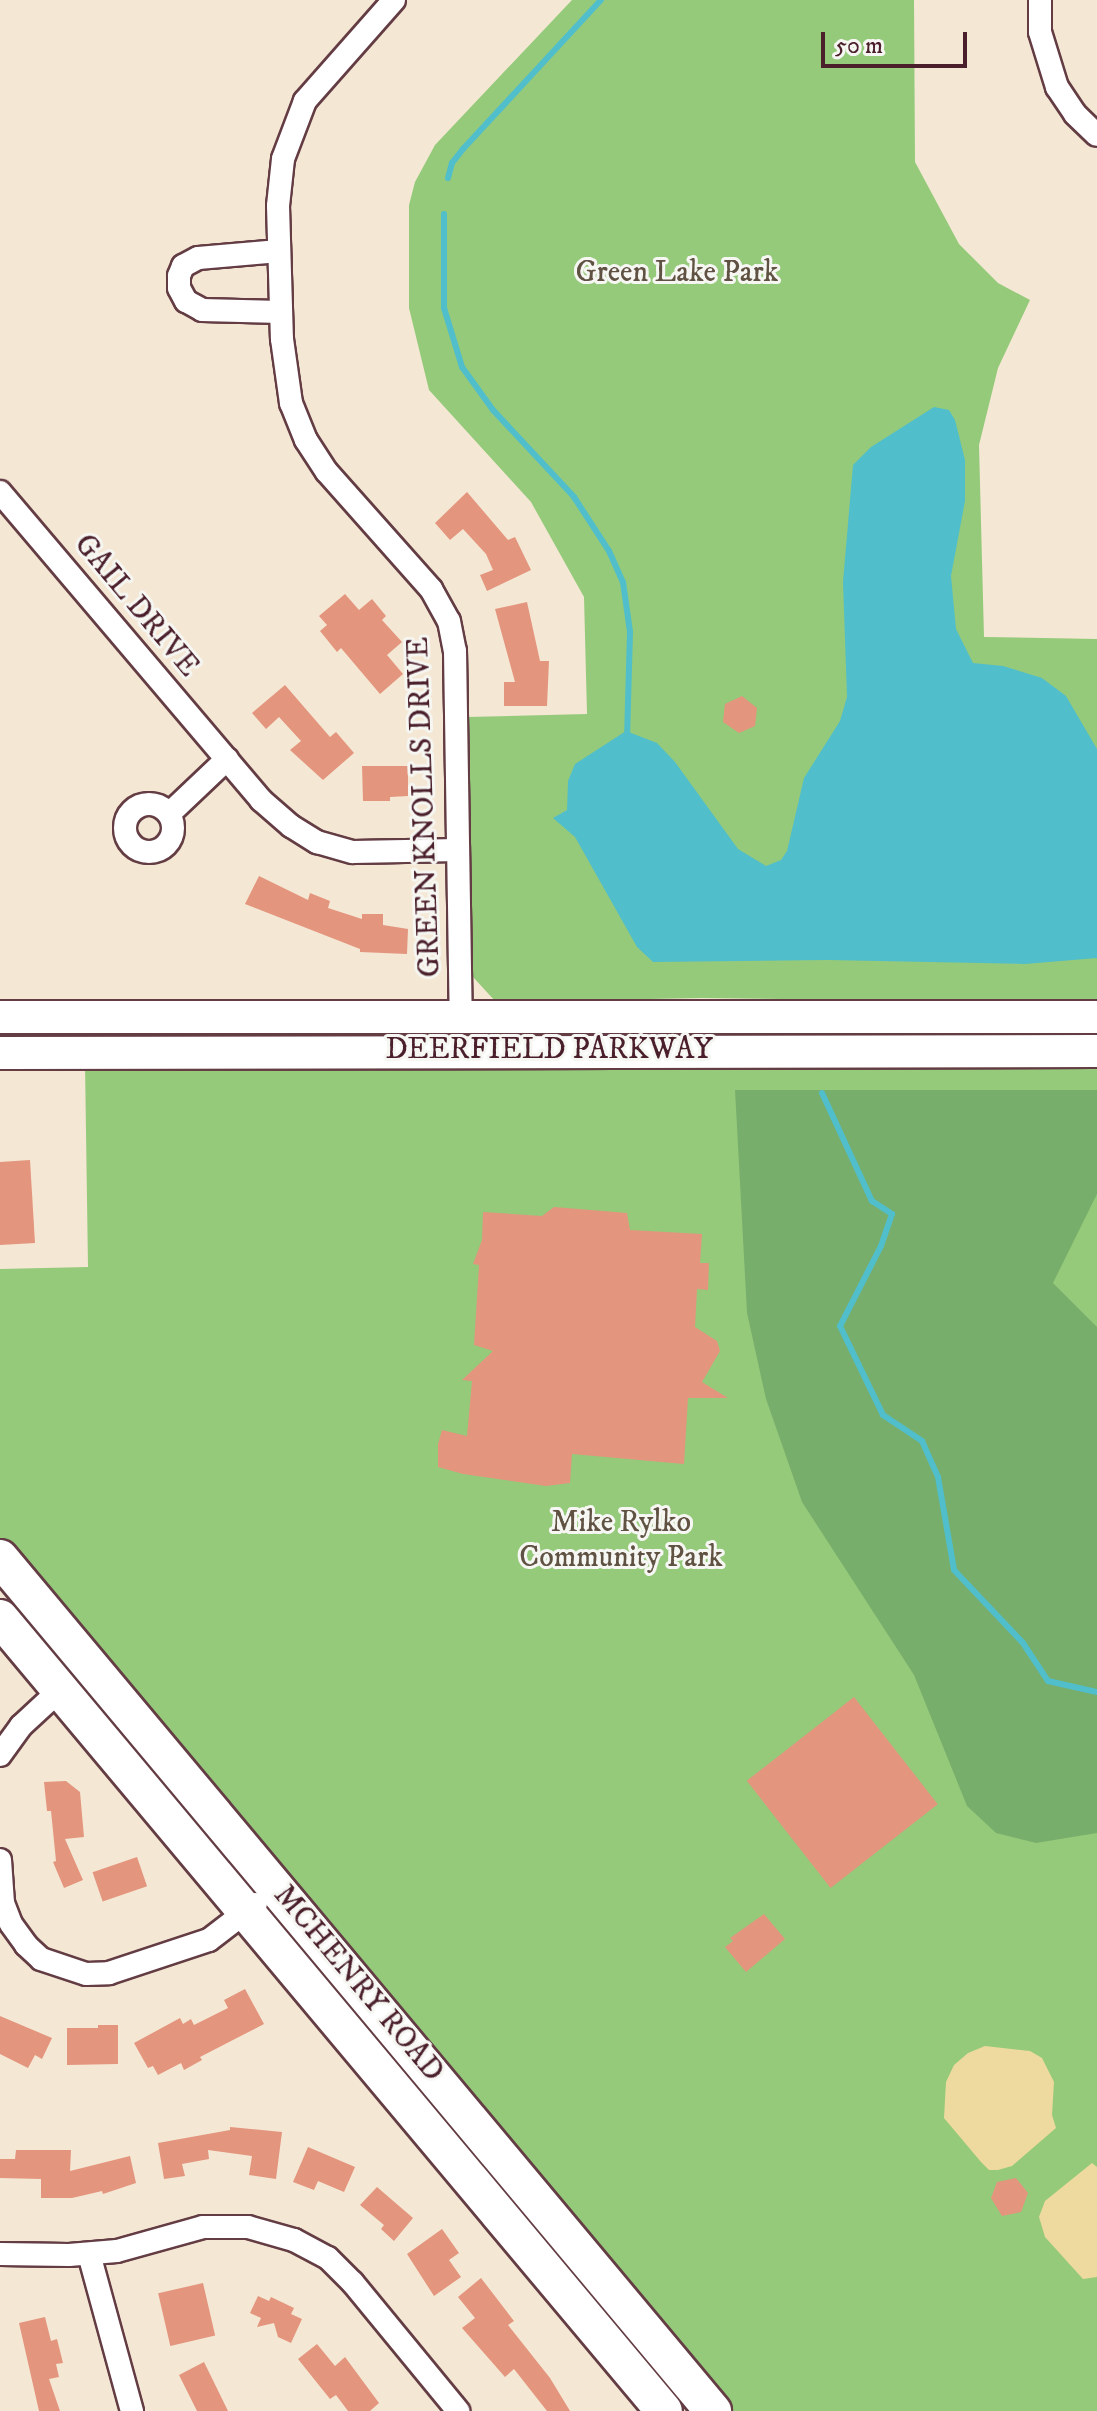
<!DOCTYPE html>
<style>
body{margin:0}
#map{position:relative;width:1097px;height:2411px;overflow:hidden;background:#f4e7d4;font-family:"IM FELL DW Pica",serif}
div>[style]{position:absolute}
.green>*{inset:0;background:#95ca7b}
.forest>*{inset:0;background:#78ae6b}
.sand>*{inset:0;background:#eeda9e}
.water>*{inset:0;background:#51becb}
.stream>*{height:6px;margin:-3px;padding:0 3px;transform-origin:3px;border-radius:3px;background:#51becb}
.building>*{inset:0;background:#e4957e;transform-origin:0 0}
.roads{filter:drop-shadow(2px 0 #643d44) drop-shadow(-2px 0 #643d44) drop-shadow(0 2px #643d44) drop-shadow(0 -2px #643d44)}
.minor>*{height:22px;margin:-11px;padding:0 11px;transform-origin:11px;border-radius:11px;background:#fff}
.minor>.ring{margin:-11px;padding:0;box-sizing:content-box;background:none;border:22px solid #fff;border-radius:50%}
.secondary>*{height:32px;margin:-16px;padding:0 16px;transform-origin:16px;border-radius:16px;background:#fff}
.primary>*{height:36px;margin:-18px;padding:0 18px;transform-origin:18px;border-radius:18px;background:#fff}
span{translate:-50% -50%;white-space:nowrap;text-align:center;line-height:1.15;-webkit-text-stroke:6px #f6f6f2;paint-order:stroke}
.park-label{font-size:30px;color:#605243}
.street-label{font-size:30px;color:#4a1f2b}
.scale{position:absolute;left:821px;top:32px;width:146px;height:36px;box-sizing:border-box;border:4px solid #4a1f2b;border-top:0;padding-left:10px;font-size:24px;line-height:28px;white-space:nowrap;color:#4a1f2b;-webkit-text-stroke:6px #f6f6f2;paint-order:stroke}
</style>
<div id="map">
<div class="green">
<i style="clip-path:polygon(572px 0,914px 0,915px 162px,959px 244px,998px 283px,1030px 300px,998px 368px,979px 445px,984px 637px,1097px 639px,1097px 1003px,701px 998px,496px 1002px,473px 977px,467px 717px,587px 714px,584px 597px,531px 502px,429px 390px,409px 308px,409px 205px,415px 182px,435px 145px)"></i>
<i style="clip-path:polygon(1097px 1063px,1097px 2411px,729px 2411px,0 1541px,0 1269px,88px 1267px,85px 1064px)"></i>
</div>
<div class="forest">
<i style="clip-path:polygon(735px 1090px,1097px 1090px,1097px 1194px,1053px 1283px,1097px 1327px,1097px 1833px,1036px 1843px,996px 1833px,967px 1806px,914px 1675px,802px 1502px,766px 1399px,747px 1313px)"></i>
</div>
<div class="sand">
<i style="clip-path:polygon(985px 2046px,1030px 2051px,1042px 2058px,1054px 2082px,1052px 2115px,1056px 2128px,1012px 2166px,998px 2170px,989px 2170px,981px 2162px,944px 2118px,946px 2082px,954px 2065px,968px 2053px)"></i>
<i style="clip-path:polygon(1092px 2163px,1097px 2167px,1097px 2277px,1083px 2279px,1045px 2237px,1039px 2217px,1045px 2201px)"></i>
</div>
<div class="water">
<i style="clip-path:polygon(934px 407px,949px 410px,955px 420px,965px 460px,965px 501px,951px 576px,956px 629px,973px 663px,1003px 666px,1042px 678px,1066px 696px,1097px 749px,1097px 958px,1025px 964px,828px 960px,653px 962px,637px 947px,575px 837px,553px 818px,567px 810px,568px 781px,575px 764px,626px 731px,657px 743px,675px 762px,738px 849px,766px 866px,781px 860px,787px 851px,804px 778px,840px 721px,847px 697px,843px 582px,853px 465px,871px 447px)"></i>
</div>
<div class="stream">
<i style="left:448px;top:178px;width:16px;rotate:-75deg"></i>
<i style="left:452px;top:163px;width:18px;rotate:-52deg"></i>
<i style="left:463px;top:149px;width:203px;rotate:-47.2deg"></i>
<i style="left:444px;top:214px;width:94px;rotate:90deg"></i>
<i style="left:444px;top:308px;width:62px;rotate:73deg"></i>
<i style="left:462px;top:367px;width:53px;rotate:54.2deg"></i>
<i style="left:493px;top:410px;width:119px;rotate:47deg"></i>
<i style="left:574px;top:497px;width:64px;rotate:57.1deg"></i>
<i style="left:609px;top:551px;width:34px;rotate:66deg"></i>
<i style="left:623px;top:582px;width:50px;rotate:82deg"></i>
<i style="left:630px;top:632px;width:107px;rotate:91.6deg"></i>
<i style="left:822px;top:1093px;width:119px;rotate:65.2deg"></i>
<i style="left:872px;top:1201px;width:24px;rotate:33deg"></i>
<i style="left:892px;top:1214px;width:34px;rotate:109deg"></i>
<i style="left:881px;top:1246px;width:90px;rotate:117.1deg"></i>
<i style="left:840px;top:1326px;width:99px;rotate:64.2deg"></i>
<i style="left:883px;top:1415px;width:47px;rotate:33.7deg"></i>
<i style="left:922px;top:1441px;width:39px;rotate:66deg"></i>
<i style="left:938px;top:1477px;width:94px;rotate:80.2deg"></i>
<i style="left:954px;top:1570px;width:100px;rotate:46.6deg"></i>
<i style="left:1023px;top:1643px;width:45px;rotate:56.7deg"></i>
<i style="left:1048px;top:1681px;width:50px;rotate:12.7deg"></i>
</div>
<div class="building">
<i style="clip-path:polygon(467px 492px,508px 540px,515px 537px,531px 570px,487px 591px,480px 575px,493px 570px,486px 554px,463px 529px,450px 540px,435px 523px)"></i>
<i style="clip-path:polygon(345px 594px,359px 610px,372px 599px,386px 616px,382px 620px,402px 642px,387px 655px,403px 674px,380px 694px,341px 648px,337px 652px,320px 631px,327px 625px,319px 616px)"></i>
<i style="clip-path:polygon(527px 602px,540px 661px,549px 661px,547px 706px,504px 706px,504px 682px,515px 682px,495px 609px)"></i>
<i style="clip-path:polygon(285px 685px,330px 737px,336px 732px,354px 753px,323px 780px,290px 750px,301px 741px,279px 717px,266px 729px,252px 713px)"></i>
<i style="clip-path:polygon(742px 696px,757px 708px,755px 726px,739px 733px,723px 722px,725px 704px)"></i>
<i style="clip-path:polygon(362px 766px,408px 766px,408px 796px,390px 797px,390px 801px,363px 801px)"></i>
<i style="clip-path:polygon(259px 876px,308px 900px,310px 893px,330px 901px,328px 908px,362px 919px,362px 914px,383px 914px,383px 925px,408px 929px,407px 954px,360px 952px,360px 949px,245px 904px)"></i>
<i style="clip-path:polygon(30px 1160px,35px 1243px,0 1245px,0 1162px)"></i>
<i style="clip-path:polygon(554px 1207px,627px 1213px,630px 1230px,702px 1234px,700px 1263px,709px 1263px,708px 1290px,697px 1289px,695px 1327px,717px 1341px,720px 1351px,702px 1382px,728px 1398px,688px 1398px,684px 1464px,572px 1454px,570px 1483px,546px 1486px,463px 1474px,438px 1467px,438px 1444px,442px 1430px,467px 1436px,472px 1381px,462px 1380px,493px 1351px,474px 1345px,479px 1265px,473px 1264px,482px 1240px,483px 1212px,542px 1216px)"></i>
<i style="left:854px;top:1697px;width:136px;height:136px;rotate:52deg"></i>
<i style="clip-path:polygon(66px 1781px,80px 1792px,84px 1837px,65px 1839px,83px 1880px,64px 1888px,53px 1862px,56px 1861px,51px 1811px,47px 1811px,44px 1782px)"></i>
<i style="left:137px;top:1857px;width:31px;height:47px;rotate:71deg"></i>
<i style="clip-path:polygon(764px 1914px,785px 1939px,746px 1972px,725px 1947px,733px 1941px,730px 1938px)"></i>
<i style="clip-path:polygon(245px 1989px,264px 2024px,200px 2057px,202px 2060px,184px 2070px,181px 2063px,158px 2075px,153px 2066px,148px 2068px,134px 2043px,180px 2018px,183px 2024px,191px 2019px,194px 2025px,228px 2008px,224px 2000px)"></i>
<i style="clip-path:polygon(0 2016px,52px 2038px,42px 2059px,35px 2055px,28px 2068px,0 2054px)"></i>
<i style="clip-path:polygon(98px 2025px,118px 2025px,118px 2064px,67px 2065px,67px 2028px,98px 2028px)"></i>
<i style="clip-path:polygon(230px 2127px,282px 2132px,276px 2179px,249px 2175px,252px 2156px,208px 2150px,209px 2159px,182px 2164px,185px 2176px,164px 2179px,158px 2143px,230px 2130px)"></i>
<i style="clip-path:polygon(308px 2147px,355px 2167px,344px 2192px,318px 2181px,314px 2190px,293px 2182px)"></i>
<i style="clip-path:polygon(16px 2150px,71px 2150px,70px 2171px,130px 2156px,136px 2183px,103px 2194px,102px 2191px,72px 2198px,41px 2198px,41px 2179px,0 2178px,0 2159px,15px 2159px)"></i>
<i style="clip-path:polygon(1016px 2178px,1028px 2193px,1021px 2212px,1002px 2216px,991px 2198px,997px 2182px)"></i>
<i style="clip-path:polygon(377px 2187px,413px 2218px,394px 2241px,381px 2229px,384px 2225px,360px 2205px)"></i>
<i style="clip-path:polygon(442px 2229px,459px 2253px,449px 2260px,461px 2277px,434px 2296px,407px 2254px)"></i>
<i style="clip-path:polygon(481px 2278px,514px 2321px,508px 2325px,550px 2378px,570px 2411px,547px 2411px,514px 2369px,505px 2377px,462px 2328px,475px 2318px,458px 2297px)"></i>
<i style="left:203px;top:2283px;width:54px;height:46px;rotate:77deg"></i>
<i style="clip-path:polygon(258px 2296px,269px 2301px,271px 2297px,294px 2308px,291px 2314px,302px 2319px,291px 2343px,278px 2337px,274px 2323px,257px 2327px,261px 2318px,250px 2313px)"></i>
<i style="clip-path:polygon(45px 2317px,51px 2341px,57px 2339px,63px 2363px,56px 2364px,59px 2377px,49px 2379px,60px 2411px,39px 2411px,19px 2323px)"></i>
<i style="clip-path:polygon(317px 2344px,335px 2366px,345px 2357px,379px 2403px,370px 2411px,348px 2411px,336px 2395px,330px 2399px,298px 2359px)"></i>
<i style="clip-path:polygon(204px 2362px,228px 2411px,197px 2411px,179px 2375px)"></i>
</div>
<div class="roads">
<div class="minor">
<i style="left:394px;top:0;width:135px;rotate:131.4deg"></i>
<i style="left:305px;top:101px;width:62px;rotate:110.8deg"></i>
<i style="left:283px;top:159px;width:47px;rotate:96.1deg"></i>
<i style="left:278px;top:206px;width:133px;rotate:88.3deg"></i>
<i style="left:282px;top:339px;width:65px;rotate:82deg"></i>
<i style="left:291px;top:403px;width:40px;rotate:68deg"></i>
<i style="left:306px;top:440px;width:38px;rotate:57deg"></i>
<i style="left:327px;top:472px;width:157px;rotate:48.4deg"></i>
<i style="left:431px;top:589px;width:37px;rotate:61deg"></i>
<i style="left:449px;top:621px;width:31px;rotate:79deg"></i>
<i style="left:455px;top:651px;width:367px;rotate:89.1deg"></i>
<i style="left:1040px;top:0;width:32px;rotate:90deg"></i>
<i style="left:1040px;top:32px;width:58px;rotate:72.8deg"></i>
<i style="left:1057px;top:87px;width:32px;rotate:56deg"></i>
<i style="left:1075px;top:114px;width:30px;rotate:44deg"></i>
<i style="left:279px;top:251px;width:81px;rotate:175.1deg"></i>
<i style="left:198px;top:258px;width:17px;rotate:152deg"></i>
<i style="left:183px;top:266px;width:11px;rotate:112deg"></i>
<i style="left:179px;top:276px;width:12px;rotate:90deg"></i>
<i style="left:179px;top:288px;width:15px;rotate:62deg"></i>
<i style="left:186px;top:301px;width:18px;rotate:29deg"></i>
<i style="left:202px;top:310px;width:79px;rotate:1.5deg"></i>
<i style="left:0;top:492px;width:404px;rotate:49.7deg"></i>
<i style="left:261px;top:800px;width:40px;rotate:41deg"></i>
<i style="left:291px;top:826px;width:31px;rotate:32deg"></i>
<i style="left:317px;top:842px;width:37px;rotate:16deg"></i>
<i style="left:353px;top:852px;width:105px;rotate:-1.1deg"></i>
<i class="ring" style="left:125px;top:804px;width:26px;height:26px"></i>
<i style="left:169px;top:814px;width:80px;rotate:-43.5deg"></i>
<i style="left:0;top:1755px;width:36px;rotate:-54deg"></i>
<i style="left:21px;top:1726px;width:54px;rotate:-42.8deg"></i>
<i style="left:0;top:1860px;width:43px;rotate:86deg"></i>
<i style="left:3px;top:1903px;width:22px;rotate:69deg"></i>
<i style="left:11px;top:1924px;width:26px;rotate:54deg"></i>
<i style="left:26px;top:1945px;width:21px;rotate:43deg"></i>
<i style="left:41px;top:1959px;width:47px;rotate:18.4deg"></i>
<i style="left:86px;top:1974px;width:23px;rotate:-2deg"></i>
<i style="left:109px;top:1973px;width:105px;rotate:-18.3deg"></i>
<i style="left:209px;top:1940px;width:59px;rotate:-37.5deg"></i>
<i style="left:0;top:2254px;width:69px;rotate:0.8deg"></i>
<i style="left:69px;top:2255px;width:48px;rotate:-4.8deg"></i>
<i style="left:117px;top:2251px;width:89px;rotate:-15.6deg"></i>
<i style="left:203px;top:2227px;width:45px"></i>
<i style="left:248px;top:2227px;width:48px;rotate:15.8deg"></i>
<i style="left:294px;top:2240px;width:38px;rotate:28deg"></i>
<i style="left:328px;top:2258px;width:35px;rotate:45deg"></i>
<i style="left:353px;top:2283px;width:166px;rotate:50.6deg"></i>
<i style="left:89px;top:2254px;width:163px;rotate:74.7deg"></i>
</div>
<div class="secondary">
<i style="left:0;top:1017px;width:1097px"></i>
<i style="left:0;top:1053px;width:1097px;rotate:-0.1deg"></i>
</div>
<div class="primary">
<i style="left:0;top:1558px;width:1112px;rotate:50.11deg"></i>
<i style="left:0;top:1618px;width:1034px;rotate:50.06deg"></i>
</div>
</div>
<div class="park-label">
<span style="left:677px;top:273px">Green Lake Park</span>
<span style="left:621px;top:1540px">Mike Rylko<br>Community Park</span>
</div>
<div class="street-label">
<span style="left:136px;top:606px;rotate:50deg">GAIL DRIVE</span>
<span style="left:425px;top:807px;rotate:-92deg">GREEN KNOLLS DRIVE</span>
<span style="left:549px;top:1050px">DEERFIELD PARKWAY</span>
<span style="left:358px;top:1984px;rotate:50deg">MCHENRY ROAD</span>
</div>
<div class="scale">50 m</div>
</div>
